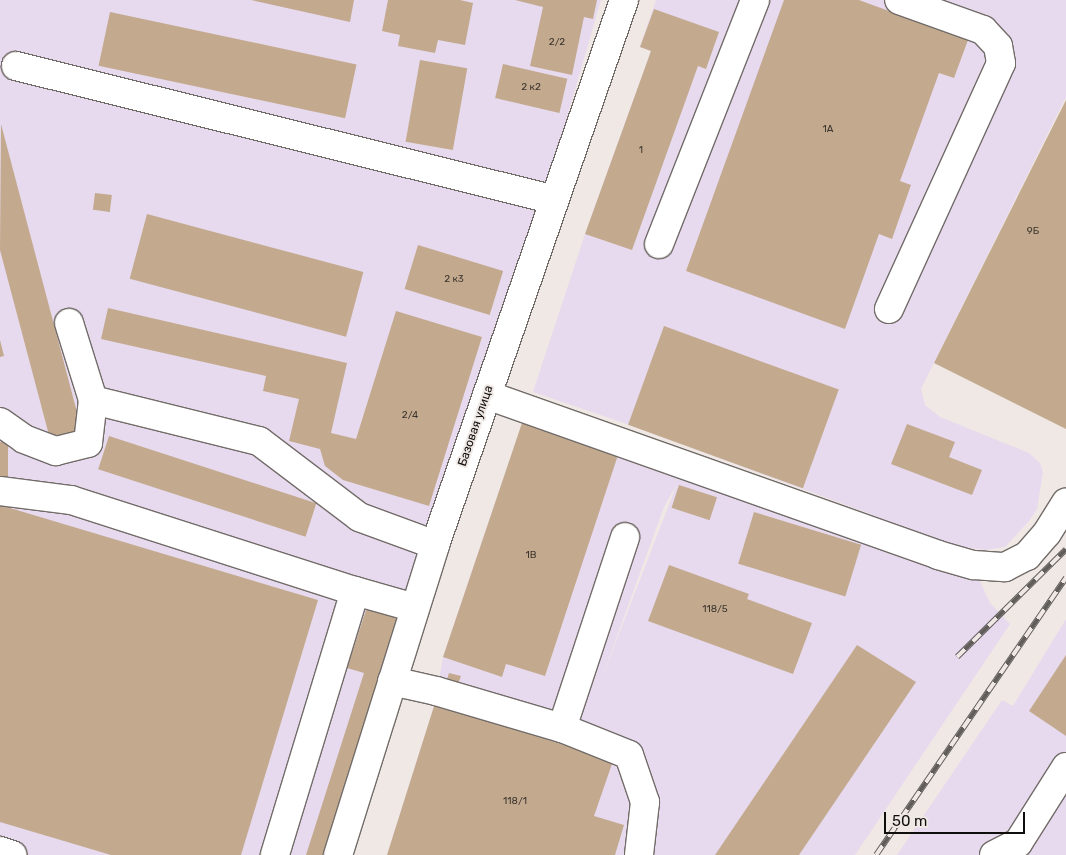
<!DOCTYPE html>
<meta charset="utf-8">
<style>
body{margin:0}
#map{position:relative;width:1066px;height:855px;overflow:hidden;background:#efe8e4;font-family:Rubik,sans-serif}
div>[style]{position:absolute}
.industrial>*{inset:0;background:#e7daee}
.building>*{inset:0;background:#c3aa8f;transform-origin:0 0}
.roads{filter:drop-shadow(1px 0 #726c69) drop-shadow(-1px 0 #726c69) drop-shadow(0 1px #726c69) drop-shadow(0 -1px #726c69)}
.minor>*{height:28px;margin:-14px;padding:0 14px;transform-origin:14px;border-radius:14px;background:#fff}
.rail>*{height:5.5px;margin-top:-2.75px;transform-origin:0;background:repeating-linear-gradient(90deg,#efe8e4 0 11px,#615d5b 0 22px);box-sizing:border-box;border-block:1px solid #615d5b}
span{translate:-50% -50%;white-space:nowrap;text-align:center;line-height:1.15;-webkit-text-stroke:4px #efe8e4;paint-order:stroke}
.number-label{font-size:10px;color:#3d352e}
.number-label span{-webkit-text-stroke-width:0}
.street-label{font-size:12px;color:#100e0d}
.scale{position:absolute;left:884px;top:812px;width:141px;height:22px;box-sizing:border-box;border:2px solid #100e0d;border-top:0;padding-left:6px;font-size:15px;line-height:18px;white-space:nowrap;color:#100e0d;-webkit-text-stroke:4px #efe8e4;paint-order:stroke}
</style>
<div id="map">
<div class="industrial">
<i style="clip-path:polygon(0 0,601px 0,540px 210px,325px 855px,0 855px)"></i>
<i style="clip-path:polygon(656px 0,1066px 0,1066px 97px,921px 389px,925px 405px,940px 417px,1029px 453px,1040px 463px,1043px 472px,1037px 509px,1029px 521px,1005px 547px,986px 550px,957px 546px,627px 424px,533px 392px,585px 234px,651px 51px,640px 47px)"></i>
<i style="clip-path:polygon(evenodd,522px 423px,618px 455px,679px 479px,868px 538px,978px 577px,990px 603px,1010px 624px,855px 855px,387px 855px,435px 703px,443px 657px,522px 423px,677px 484px,600px 683px,664px 507px,677px 484px)"></i>
<i style="clip-path:polygon(1066px 619px,1066px 855px,897px 855px,1002px 700px,1013px 706px)"></i>
</div>
<div class="building">
<i style="clip-path:polygon(251px 0,354px 0,350px 22px)"></i>
<i style="clip-path:polygon(388px 0,460px 0,473px 3px,465px 45px,438px 40px,435px 53px,398px 46px,400px 35px,382px 31px)"></i>
<i style="clip-path:polygon(515px 0,597px 0,593px 19px,584px 17px,572px 75px,530px 66px,543px 7px)"></i>
<i style="clip-path:polygon(784px 0,859px 0,968px 40px,954px 78px,939px 73px,900px 181px,911px 185px,892px 239px,879px 234px,845px 329px,686px 271px)"></i>
<i style="clip-path:polygon(654px 9px,719px 32px,706px 69px,698px 66px,632px 250px,585px 234px,651px 51px,640px 47px)"></i>
<i style="left:110px;top:12px;width:252px;height:55px;rotate:12deg"></i>
<i style="left:420px;top:60px;width:48px;height:83px;rotate:10deg"></i>
<i style="left:503px;top:64px;width:66px;height:35px;rotate:13deg"></i>
<i style="clip-path:polygon(1066px 100px,1066px 429px,934px 363px)"></i>
<i style="clip-path:polygon(1px 124px,82px 431px,50px 439px,0 250px)"></i>
<i style="left:95px;top:193px;width:17px;height:17px;rotate:7deg"></i>
<i style="left:147px;top:214px;width:224px;height:67px;rotate:15deg"></i>
<i style="left:418px;top:245px;width:89px;height:46px;rotate:17deg"></i>
<i style="clip-path:polygon(108px 308px,347px 363px,331px 433px,356px 439px,396px 311px,482px 337px,429px 506px,343px 480px,325px 466px,320px 449px,289px 441px,299px 399px,263px 391px,266px 376px,101px 339px)"></i>
<i style="left:664px;top:326px;width:186px;height:105px;rotate:20deg"></i>
<i style="clip-path:polygon(0 340px,4px 356px,0 357px)"></i>
<i style="clip-path:polygon(522px 423px,618px 455px,545px 676px,506px 664px,502px 677px,443px 657px)"></i>
<i style="clip-path:polygon(907px 424px,955px 442px,949px 457px,982px 470px,972px 495px,891px 464px)"></i>
<i style="left:109px;top:436px;width:218px;height:35px;rotate:18deg"></i>
<i style="left:0;top:442px;width:8px;height:35px"></i>
<i style="left:679px;top:485px;width:40px;height:24px;rotate:18deg"></i>
<i style="clip-path:polygon(0 505px,318px 600px,241px 855px,111px 855px,0 822px)"></i>
<i style="left:754px;top:512px;width:112px;height:54px;rotate:17deg"></i>
<i style="clip-path:polygon(669px 565px,749px 594px,747px 599px,812px 623px,793px 674px,648px 621px)"></i>
<i style="clip-path:polygon(369px 601px,402px 611px,325px 855px,306px 855px,364px 673px,347px 668px)"></i>
<i style="clip-path:polygon(857px 645px,916px 682px,799px 855px,715px 855px)"></i>
<i style="clip-path:polygon(1066px 655px,1066px 736px,1029px 711px)"></i>
<i style="clip-path:polygon(449px 673px,461px 676px,457px 687px,446px 683px)"></i>
<i style="clip-path:polygon(435px 703px,613px 761px,594px 816px,624px 825px,615px 855px,387px 855px)"></i>
</div>
<div class="roads">
<div class="minor">
<i style="left:16px;top:66px;width:555px;rotate:13.96deg"></i>
<i style="left:659px;top:244px;width:262px;rotate:-68.5deg"></i>
<i style="left:889px;top:309px;width:270px;rotate:-65.5deg"></i>
<i style="left:1001px;top:63px;width:17px;rotate:-100deg"></i>
<i style="left:998px;top:46px;width:22px;rotate:-133deg"></i>
<i style="left:983px;top:30px;width:89px;rotate:-160.3deg"></i>
<i style="left:69px;top:323px;width:81px;rotate:72.7deg"></i>
<i style="left:93px;top:400px;width:171px;rotate:13.9deg"></i>
<i style="left:259px;top:441px;width:126px;rotate:37.2deg"></i>
<i style="left:359px;top:517px;width:81px;rotate:20.2deg"></i>
<i style="left:487px;top:395px;width:479px;rotate:19.5deg"></i>
<i style="left:938px;top:555px;width:37px;rotate:16deg"></i>
<i style="left:974px;top:565px;width:31px;rotate:4deg"></i>
<i style="left:1005px;top:567px;width:25px;rotate:-27deg"></i>
<i style="left:1027px;top:556px;width:30px;rotate:-49deg"></i>
<i style="left:1047px;top:533px;width:36px;rotate:-58deg"></i>
<i style="left:0;top:422px;width:29px;rotate:35deg"></i>
<i style="left:24px;top:439px;width:34px;rotate:21deg"></i>
<i style="left:56px;top:451px;width:33px;rotate:-14deg"></i>
<i style="left:88px;top:443px;width:43px;rotate:-83.4deg"></i>
<i style="left:0;top:491px;width:72px;rotate:7.2deg"></i>
<i style="left:71px;top:500px;width:298px;rotate:17.8deg"></i>
<i style="left:355px;top:591px;width:276px;rotate:106.9deg"></i>
<i style="left:355px;top:591px;width:62px;rotate:15.8deg"></i>
<i style="left:392px;top:681px;width:45px;rotate:12.8deg"></i>
<i style="left:436px;top:691px;width:131px;rotate:16.4deg"></i>
<i style="left:562px;top:728px;width:72px;rotate:21.9deg"></i>
<i style="left:629px;top:755px;width:50px;rotate:71.2deg"></i>
<i style="left:645px;top:802px;width:53px;rotate:96.5deg"></i>
<i style="left:562px;top:728px;width:201px;rotate:-71.7deg"></i>
<i style="left:0;top:851px;width:13px;rotate:18deg"></i>
<i style="left:338px;top:855px;width:325px;rotate:-72.6deg"></i>
<i style="left:435px;top:545px;width:577px;rotate:-70.87deg"></i>
<i style="left:994px;top:855px;width:27px;rotate:-27deg"></i>
<i style="left:1018px;top:843px;width:90px;rotate:-57.7deg"></i>
</div>
</div>
<div class="rail">
<i style="left:957px;top:657px;width:153px;rotate:-44.7deg"></i>
<i style="left:876px;top:855px;width:336px;rotate:-55.6deg"></i>
</div>
<div class="number-label">
<span style="left:557px;top:43px">2/2</span>
<span style="left:531px;top:88px">2 к2</span>
<span style="left:828px;top:130px">1А</span>
<span style="left:641px;top:151px">1</span>
<span style="left:1033px;top:232px">9Б</span>
<span style="left:454px;top:280px">2 к3</span>
<span style="left:410px;top:416px">2/4</span>
<span style="left:531px;top:556px">1В</span>
<span style="left:715px;top:610px">118/5</span>
<span style="left:515px;top:802px">118/1</span>
</div>
<div class="street-label">
<span style="left:476px;top:426px;rotate:-71deg">Базовая улица</span>
</div>
<div class="scale">50 m</div>
</div>
